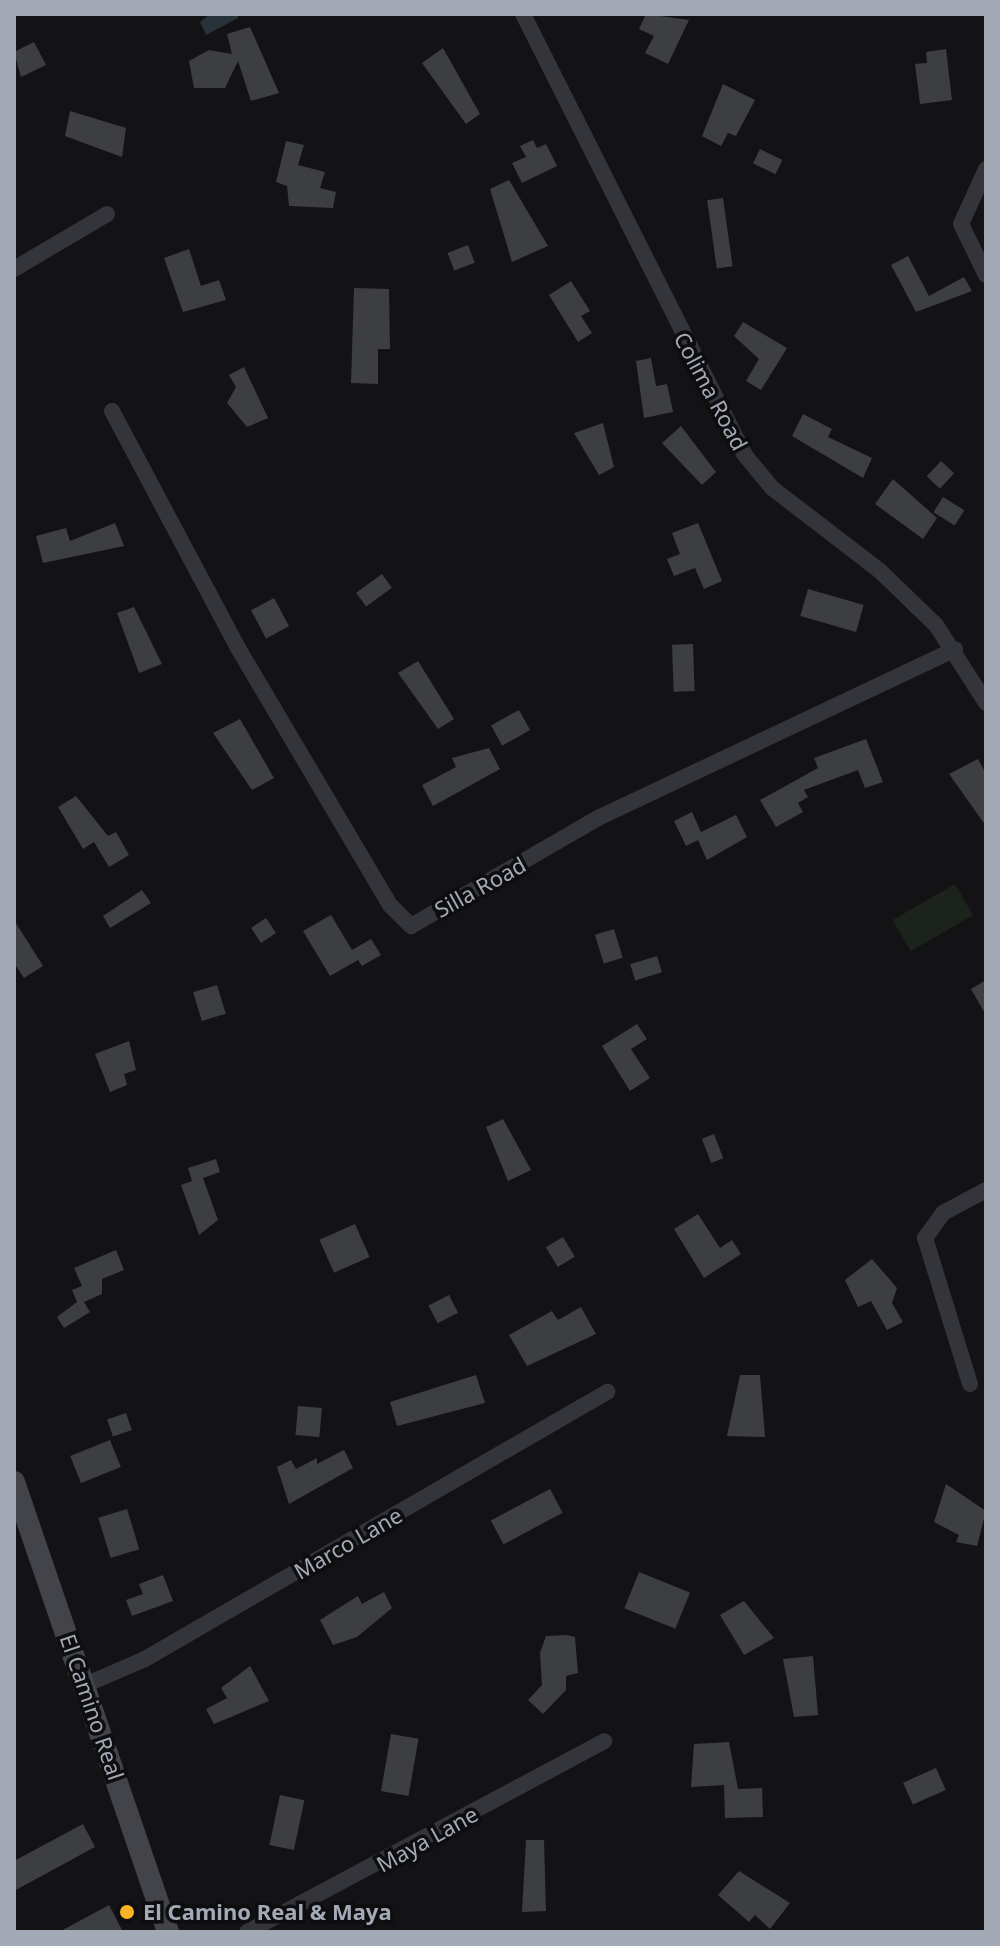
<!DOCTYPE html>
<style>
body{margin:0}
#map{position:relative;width:1000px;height:1946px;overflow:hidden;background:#131315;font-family:"Noto Sans",sans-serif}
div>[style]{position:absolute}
.green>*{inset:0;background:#1b231c;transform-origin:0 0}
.water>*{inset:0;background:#293239}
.building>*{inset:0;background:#3d3e42;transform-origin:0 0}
.street>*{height:16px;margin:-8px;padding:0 8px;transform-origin:8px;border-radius:8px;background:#34353a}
.secondary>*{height:22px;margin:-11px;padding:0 11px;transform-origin:11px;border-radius:11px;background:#42444a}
.dots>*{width:22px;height:22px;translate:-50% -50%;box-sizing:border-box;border:4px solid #0e0e10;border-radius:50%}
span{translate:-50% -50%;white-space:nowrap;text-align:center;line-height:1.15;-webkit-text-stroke:7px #0e0e10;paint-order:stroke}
.street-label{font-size:22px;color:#a4a9b6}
.poi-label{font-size:22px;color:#a4a9b6;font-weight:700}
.left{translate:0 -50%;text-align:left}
.frame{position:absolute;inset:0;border:16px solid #a4a9b6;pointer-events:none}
</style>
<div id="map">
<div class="green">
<i style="left:955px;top:884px;width:36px;height:72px;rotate:60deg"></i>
</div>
<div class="water">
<i style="clip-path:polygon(210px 14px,238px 14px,238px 18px,206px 35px,200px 22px)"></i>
</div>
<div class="building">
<i style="clip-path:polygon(646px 14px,689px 20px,668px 64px,645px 53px,654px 36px,639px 29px)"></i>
<i style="clip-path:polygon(250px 27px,279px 93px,251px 101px,238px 61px,225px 88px,194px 88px,189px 61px,209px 50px,232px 54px,227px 34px)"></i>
<i style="clip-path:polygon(34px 42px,46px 65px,21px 77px,14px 52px)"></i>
<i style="clip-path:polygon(443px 48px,480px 114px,466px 124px,422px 63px)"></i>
<i style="clip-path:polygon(946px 49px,952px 100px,920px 104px,915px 64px,927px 63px,926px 52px)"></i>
<i style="clip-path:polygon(723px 84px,755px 100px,736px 136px,728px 133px,721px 146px,702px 136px)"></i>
<i style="clip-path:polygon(70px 111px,126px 128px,122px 157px,65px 136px)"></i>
<i style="clip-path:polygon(533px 140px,537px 148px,546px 144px,557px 166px,522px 183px,512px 163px,526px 157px,520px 146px)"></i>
<i style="clip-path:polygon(286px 141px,304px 145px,298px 165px,325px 172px,320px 188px,336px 192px,333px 208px,289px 206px,287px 186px,276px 182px)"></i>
<i style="left:760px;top:149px;width:25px;height:16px;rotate:26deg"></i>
<i style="clip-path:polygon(509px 180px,548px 246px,512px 262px,490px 189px)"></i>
<i style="left:723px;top:198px;width:69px;height:16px;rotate:82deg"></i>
<i style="left:468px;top:245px;width:19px;height:22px;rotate:69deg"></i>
<i style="clip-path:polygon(189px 249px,201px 286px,219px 280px,226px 300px,183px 312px,164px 258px)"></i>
<i style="clip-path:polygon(908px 256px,929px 296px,964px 277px,972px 291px,916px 312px,891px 265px)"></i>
<i style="clip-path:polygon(571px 281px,590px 311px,581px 316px,592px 333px,578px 342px,549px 295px)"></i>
<i style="clip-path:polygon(354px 288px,389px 289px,390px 349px,378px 349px,378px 384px,351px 383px)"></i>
<i style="clip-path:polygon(743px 322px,787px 348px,761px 390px,746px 381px,759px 359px,734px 336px)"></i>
<i style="clip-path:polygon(651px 358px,656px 386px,667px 384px,673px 412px,644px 418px,636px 361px)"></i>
<i style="clip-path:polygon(244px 367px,268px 418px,247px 427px,227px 403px,236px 387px,229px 375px)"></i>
<i style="clip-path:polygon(803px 414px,832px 429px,828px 437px,872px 458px,863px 478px,792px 436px)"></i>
<i style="clip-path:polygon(603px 423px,614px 467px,599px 475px,574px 433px)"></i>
<i style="clip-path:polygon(681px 426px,716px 472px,702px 485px,662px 443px)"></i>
<i style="left:941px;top:461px;width:18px;height:21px;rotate:43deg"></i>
<i style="clip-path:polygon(893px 479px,937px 518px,923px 539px,875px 504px)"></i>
<i style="left:943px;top:497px;width:25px;height:18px;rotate:32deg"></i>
<i style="clip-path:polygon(115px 523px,124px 546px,43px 563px,36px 536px,66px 528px,70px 541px)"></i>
<i style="clip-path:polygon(698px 523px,722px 581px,704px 589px,695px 568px,674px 576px,667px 559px,680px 554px,672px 533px)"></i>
<i style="left:382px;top:574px;width:17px;height:32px;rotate:54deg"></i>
<i style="left:808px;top:589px;width:58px;height:28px;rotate:16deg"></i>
<i style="left:274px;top:598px;width:32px;height:26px;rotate:62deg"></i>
<i style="clip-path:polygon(134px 607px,162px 664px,139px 673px,117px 613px)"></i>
<i style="left:693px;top:644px;width:47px;height:21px;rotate:88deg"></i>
<i style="clip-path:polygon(418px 661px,454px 719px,438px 729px,398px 673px)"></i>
<i style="left:519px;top:710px;width:23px;height:32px;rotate:61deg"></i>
<i style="clip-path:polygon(240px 719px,274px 778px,252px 790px,213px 733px)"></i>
<i style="clip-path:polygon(866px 739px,883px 782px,865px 788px,858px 770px,804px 790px,808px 797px,798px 803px,803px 812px,776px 827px,760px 800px,818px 768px,814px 758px)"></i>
<i style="clip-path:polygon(489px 748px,500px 769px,433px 806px,422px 785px,456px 767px,452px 758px)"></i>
<i style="clip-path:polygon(978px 759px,986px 774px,986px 826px,949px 774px)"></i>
<i style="clip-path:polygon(76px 796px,108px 836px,116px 832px,129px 855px,109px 867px,94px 842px,83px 849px,58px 807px)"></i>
<i style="clip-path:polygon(692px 812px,701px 832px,736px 815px,747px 837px,707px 860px,698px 840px,686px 846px,674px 821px)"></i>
<i style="clip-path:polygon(142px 890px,151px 903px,110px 928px,103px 916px)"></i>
<i style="clip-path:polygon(331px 915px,352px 950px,371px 939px,381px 955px,362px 966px,354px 954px,358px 960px,330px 976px,303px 931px)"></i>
<i style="left:266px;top:918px;width:18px;height:18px;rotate:56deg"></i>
<i style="clip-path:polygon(14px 920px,43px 966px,24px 978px,14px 963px)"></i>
<i style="left:614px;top:929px;width:30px;height:20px;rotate:73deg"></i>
<i style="left:657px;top:956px;width:17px;height:28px;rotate:73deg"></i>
<i style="clip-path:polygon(986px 980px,986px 1015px,971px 989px)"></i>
<i style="left:217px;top:985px;width:30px;height:25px;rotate:73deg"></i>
<i style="clip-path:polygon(637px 1024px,647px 1039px,631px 1049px,650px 1078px,630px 1091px,602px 1046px)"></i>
<i style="clip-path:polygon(129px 1041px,136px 1070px,124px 1074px,127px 1085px,110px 1092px,95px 1054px)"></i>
<i style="clip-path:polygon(503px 1119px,531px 1170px,508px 1181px,486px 1127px)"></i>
<i style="left:714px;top:1134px;width:26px;height:13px;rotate:69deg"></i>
<i style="clip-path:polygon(216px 1159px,220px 1172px,203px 1178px,218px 1220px,199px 1235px,181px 1185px,192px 1181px,188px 1168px)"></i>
<i style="clip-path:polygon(698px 1214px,720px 1248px,732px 1240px,741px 1254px,704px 1278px,674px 1229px)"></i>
<i style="left:355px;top:1224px;width:36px;height:39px;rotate:66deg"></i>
<i style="left:563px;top:1237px;width:23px;height:20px;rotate:59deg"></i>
<i style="clip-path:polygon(116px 1250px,124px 1270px,102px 1279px,102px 1294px,84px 1302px,90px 1312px,64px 1328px,57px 1317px,77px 1302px,72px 1290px,82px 1286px,74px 1268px)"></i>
<i style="clip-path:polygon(872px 1259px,897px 1288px,892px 1303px,903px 1322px,887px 1330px,871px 1301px,858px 1307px,845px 1280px)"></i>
<i style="left:449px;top:1295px;width:20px;height:23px;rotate:63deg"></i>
<i style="clip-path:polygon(581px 1307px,596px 1334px,527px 1366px,509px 1335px,552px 1311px,558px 1320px)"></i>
<i style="clip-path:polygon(476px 1375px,485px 1403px,397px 1426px,390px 1402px)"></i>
<i style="clip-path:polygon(740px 1375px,760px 1375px,765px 1437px,727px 1436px)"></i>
<i style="left:298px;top:1406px;width:24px;height:29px;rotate:5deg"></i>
<i style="left:126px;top:1413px;width:18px;height:20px;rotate:71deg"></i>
<i style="left:110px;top:1440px;width:29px;height:43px;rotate:68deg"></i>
<i style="clip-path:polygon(344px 1450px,353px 1468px,289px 1504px,277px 1467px,291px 1460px,296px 1469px,317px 1458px,317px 1464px)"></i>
<i style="clip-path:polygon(946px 1484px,986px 1511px,977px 1546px,956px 1542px,959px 1535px,934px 1522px)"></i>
<i style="left:550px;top:1489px;width:27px;height:67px;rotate:62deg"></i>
<i style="left:127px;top:1509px;width:42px;height:30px;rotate:73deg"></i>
<i style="left:639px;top:1572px;width:55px;height:39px;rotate:22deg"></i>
<i style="clip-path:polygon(163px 1575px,173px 1601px,132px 1616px,126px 1600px,143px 1594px,139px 1584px)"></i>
<i style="clip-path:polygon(384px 1592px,392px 1608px,357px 1637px,333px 1645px,320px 1620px,358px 1596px,362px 1604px)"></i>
<i style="clip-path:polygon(744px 1601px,774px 1638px,744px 1655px,720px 1615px)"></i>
<i style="clip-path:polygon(567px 1635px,575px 1637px,578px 1673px,566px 1676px,566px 1690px,543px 1714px,528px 1700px,542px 1685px,540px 1653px,546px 1636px)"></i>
<i style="clip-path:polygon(813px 1656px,818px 1715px,794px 1717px,783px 1659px)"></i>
<i style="clip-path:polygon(250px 1666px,269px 1701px,214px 1724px,206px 1709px,227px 1698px,221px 1688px)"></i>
<i style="left:391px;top:1734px;width:28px;height:58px;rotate:10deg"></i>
<i style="clip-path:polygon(729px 1742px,738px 1789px,762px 1788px,763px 1817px,725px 1818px,724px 1785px,691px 1787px,694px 1744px)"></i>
<i style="left:936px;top:1768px;width:24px;height:36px;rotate:66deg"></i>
<i style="left:280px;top:1795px;width:25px;height:51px;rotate:12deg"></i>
<i style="clip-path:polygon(83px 1824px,95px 1847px,14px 1891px,14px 1861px)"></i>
<i style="clip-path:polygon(526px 1840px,544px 1840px,546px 1911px,522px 1912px)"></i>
<i style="clip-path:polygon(739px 1871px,790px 1903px,770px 1929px,755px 1915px,749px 1922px,718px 1895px)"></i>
<i style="clip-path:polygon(109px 1905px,123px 1932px,59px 1932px)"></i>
</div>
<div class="street">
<i style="left:523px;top:14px;width:492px;rotate:63.3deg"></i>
<i style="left:744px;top:454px;width:44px;rotate:50.5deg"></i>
<i style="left:772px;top:488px;width:136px;rotate:37.5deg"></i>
<i style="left:880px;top:571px;width:78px;rotate:44deg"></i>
<i style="left:936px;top:625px;width:93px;rotate:57.3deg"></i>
<i style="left:986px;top:169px;width:60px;rotate:114.4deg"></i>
<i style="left:961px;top:224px;width:57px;rotate:63.9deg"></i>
<i style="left:14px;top:269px;width:108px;rotate:-30.6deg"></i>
<i style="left:112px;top:411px;width:268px;rotate:62deg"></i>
<i style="left:238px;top:648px;width:299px;rotate:59.4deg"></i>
<i style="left:390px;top:905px;width:30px;rotate:45deg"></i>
<i style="left:411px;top:926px;width:216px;rotate:-30deg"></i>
<i style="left:598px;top:818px;width:395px;rotate:-25.3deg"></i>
<i style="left:970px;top:1384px;width:153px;rotate:-107.1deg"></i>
<i style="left:925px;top:1238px;width:31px;rotate:-54deg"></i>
<i style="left:943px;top:1213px;width:49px;rotate:-28.1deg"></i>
<i style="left:85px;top:1685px;width:65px;rotate:-23.4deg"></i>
<i style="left:145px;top:1659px;width:534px;rotate:-30.02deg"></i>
<i style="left:247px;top:1932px;width:405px;rotate:-28.1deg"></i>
</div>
<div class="secondary">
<i style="left:14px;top:1482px;width:476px;rotate:71.1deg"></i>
</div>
<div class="dots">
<i style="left:127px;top:1912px;background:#fab225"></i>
</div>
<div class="street-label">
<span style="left:711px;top:391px;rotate:62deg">Colima Road</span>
<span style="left:480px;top:887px;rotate:-29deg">Silla Road</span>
<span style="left:348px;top:1543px;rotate:-30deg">Marco Lane</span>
<span style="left:92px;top:1707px;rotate:71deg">El Camino Real</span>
<span style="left:427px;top:1839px;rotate:-29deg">Maya Lane</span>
</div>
<div class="poi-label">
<span class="left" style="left:143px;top:1912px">El Camino Real &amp; Maya</span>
</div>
<div class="frame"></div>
</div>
